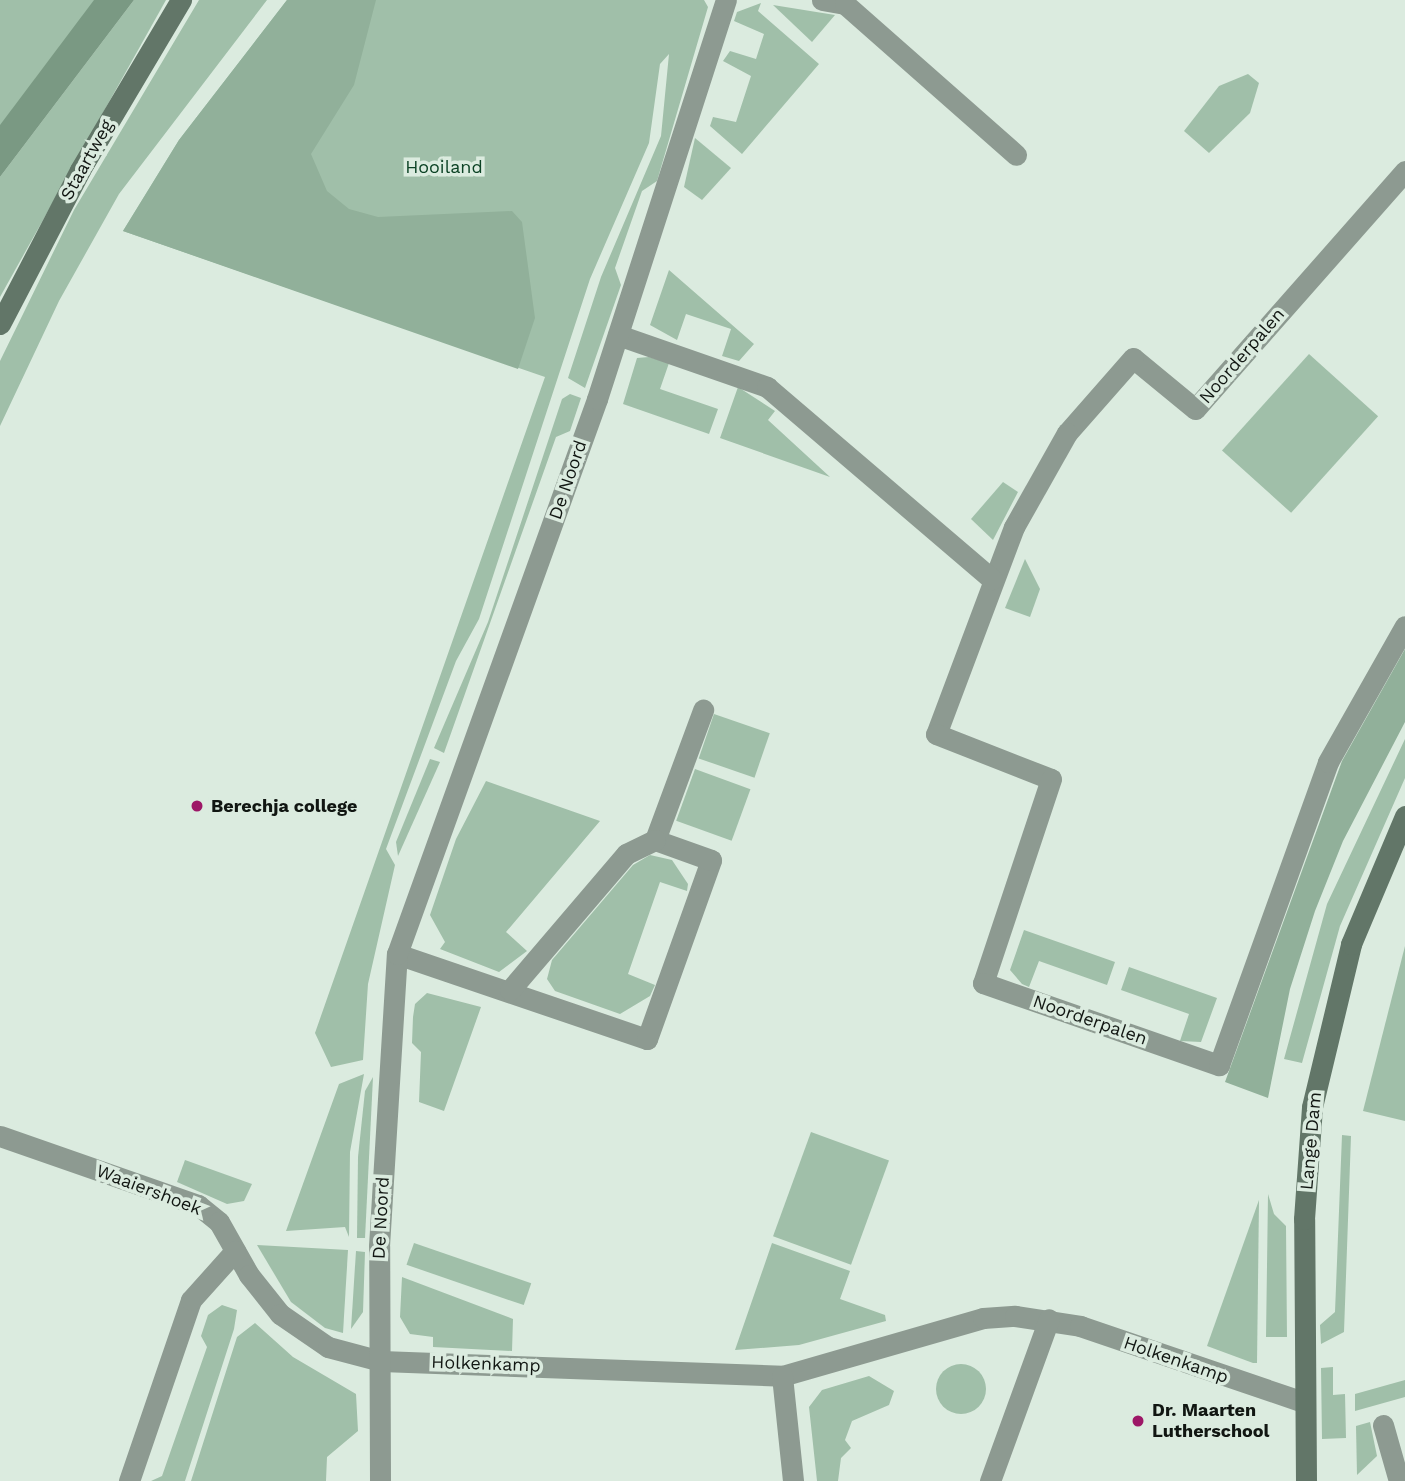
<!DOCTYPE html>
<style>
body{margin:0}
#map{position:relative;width:1405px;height:1481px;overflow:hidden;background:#dbebdf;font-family:"Work Sans",sans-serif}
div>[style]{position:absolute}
.green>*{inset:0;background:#a0bfa9;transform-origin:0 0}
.round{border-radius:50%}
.forest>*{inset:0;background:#91b09a}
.water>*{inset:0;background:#7a9983}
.street>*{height:21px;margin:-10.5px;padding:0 10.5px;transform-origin:10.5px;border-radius:10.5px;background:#8d9a91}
.secondary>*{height:21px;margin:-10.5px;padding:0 10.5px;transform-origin:10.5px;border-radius:10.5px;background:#627668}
.dots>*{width:19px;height:19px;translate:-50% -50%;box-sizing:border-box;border:4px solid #dbebdf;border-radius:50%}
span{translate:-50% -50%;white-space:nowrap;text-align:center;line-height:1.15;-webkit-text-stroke:7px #dbebdf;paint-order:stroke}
.street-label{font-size:18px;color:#111612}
.park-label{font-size:18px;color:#0b4224}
.poi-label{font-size:18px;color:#111612;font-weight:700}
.left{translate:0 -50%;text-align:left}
</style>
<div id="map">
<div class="green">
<i style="clip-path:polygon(0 0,113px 0,0 152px)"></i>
<i style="clip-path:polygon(134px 0,166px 0,0 297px,0 177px)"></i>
<i style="clip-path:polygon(199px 0,267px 0,119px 194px,59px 301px,0 426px,0 361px,74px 210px)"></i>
<i style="clip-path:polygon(287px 0,704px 0,708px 7px,657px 181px,642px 191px,615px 268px,621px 285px,585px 388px,568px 378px,601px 277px,661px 136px,669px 54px,660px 64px,649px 143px,590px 279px,479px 619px,456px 661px,386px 849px,395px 865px,368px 984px,363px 1060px,331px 1067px,315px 1033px,545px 377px,123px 231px,179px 140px)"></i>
<i style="clip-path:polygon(761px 3px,758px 11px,819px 64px,742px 154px,710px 126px,713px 117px,736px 122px,751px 76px,723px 61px,730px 51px,756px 59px,764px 34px,734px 21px,737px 12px)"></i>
<i style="clip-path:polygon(773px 5px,835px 15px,812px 42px)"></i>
<i style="clip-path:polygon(1248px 74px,1259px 83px,1250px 113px,1209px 153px,1184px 131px,1219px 86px)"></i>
<i style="clip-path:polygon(695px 138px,731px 168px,702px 200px,684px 187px)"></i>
<i style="clip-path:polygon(669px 270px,754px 344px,739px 361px,722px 356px,731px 329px,686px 314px,677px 340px,650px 325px)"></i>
<i style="left:1309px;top:354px;width:93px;height:130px;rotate:42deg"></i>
<i style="clip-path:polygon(649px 357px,669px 363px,660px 389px,718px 409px,709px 434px,623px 404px,637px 358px)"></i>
<i style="clip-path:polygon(738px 387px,775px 411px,768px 420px,830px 477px,720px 438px)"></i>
<i style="clip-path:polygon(570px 394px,581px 398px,570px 431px,556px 437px,444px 753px,434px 748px,488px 622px,562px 399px)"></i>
<i style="clip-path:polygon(1003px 482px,1018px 492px,993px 540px,971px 519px)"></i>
<i style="clip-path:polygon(1025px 559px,1040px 589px,1030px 617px,1005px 608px)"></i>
<i style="left:714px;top:714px;width:59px;height:47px;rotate:19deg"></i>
<i style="clip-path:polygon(1405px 739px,1405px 778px,1340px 926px,1302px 1063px,1284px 1059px,1327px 904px)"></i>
<i style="clip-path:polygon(430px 759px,440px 762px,398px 856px,396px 842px)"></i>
<i style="left:695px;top:769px;width:59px;height:55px;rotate:20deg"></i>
<i style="clip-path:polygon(486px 781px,600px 821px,506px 932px,527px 951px,499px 972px,440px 949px,445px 942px,430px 915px,456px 839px)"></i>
<i style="clip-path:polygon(650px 855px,672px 860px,688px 884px,687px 891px,660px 882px,628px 974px,655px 985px,650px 996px,620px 1014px,555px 991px,547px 979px,552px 960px,633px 865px)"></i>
<i style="clip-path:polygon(1024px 930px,1115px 962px,1107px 985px,1039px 961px,1029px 987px,1022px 984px,1010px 970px)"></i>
<i style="clip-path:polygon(1405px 946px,1405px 1121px,1363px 1111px)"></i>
<i style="clip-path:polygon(1129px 967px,1217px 998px,1201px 1042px,1180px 1041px,1189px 1014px,1121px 990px)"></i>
<i style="clip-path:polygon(427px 993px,481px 1007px,444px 1111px,419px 1102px,421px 1052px,412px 1043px,413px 1017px,415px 1004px)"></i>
<i style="clip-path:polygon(364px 1074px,350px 1152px,349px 1237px,345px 1227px,286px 1231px,339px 1084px)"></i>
<i style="clip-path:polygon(373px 1077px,365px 1238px,357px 1238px,358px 1157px,365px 1091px)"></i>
<i style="left:811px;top:1132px;width:83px;height:111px;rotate:20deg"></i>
<i style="clip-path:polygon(1342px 1135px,1351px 1136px,1344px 1332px,1321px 1344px,1320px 1325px,1335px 1312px)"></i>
<i style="clip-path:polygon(185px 1160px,252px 1184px,244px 1201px,227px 1204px,177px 1182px)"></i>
<i style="clip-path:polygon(1268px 1194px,1274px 1214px,1286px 1226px,1287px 1337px,1266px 1337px)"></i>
<i style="clip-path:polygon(1259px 1200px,1257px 1363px,1253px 1363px,1207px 1346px)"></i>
<i style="left:414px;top:1243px;width:124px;height:23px;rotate:19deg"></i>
<i style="clip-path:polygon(772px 1243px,850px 1271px,840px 1299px,885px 1315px,886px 1321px,799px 1345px,735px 1350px)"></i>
<i style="clip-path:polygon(257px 1245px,348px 1250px,343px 1333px,325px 1328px,291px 1302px)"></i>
<i style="clip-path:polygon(356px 1251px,365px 1252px,363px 1312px,351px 1329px)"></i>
<i style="clip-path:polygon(402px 1277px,513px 1319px,512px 1351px,433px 1347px,433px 1337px,410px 1334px,400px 1317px)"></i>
<i style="clip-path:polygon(222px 1305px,237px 1310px,234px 1329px,185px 1481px,151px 1481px,162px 1476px,207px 1347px,201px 1336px,208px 1315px)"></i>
<i style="clip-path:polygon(255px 1323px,293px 1357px,356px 1394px,358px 1431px,327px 1457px,326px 1481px,191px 1481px,237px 1337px)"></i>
<i class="round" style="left:936px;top:1364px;width:50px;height:50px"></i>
<i style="clip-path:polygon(1333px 1367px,1333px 1395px,1345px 1394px,1346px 1438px,1322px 1439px,1321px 1368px)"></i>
<i style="clip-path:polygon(869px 1376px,894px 1391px,889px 1405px,852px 1421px,845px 1440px,851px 1448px,841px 1458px,838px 1481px,817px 1481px,809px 1407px,822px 1390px)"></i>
<i style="clip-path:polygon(1405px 1380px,1405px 1397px,1355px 1411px,1355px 1394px)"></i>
<i style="clip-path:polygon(1370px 1422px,1377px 1456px,1357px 1475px,1356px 1426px)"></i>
</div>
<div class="forest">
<i style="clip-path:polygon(287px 0,376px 0,354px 85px,311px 154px,327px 191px,349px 209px,378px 217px,512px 211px,522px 222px,535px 318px,518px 369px,123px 231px,179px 140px)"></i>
<i style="clip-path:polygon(1405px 649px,1405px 722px,1343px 841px,1315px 911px,1290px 989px,1268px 1098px,1225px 1082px,1342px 761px)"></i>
</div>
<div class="water">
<i style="clip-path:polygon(94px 0,134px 0,0 177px,0 125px)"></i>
</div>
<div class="street">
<i style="left:822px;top:0;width:23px;rotate:10deg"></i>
<i style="left:845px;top:4px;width:228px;rotate:41.4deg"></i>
<i style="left:1405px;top:171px;width:317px;rotate:131.4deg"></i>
<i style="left:1195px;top:409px;width:80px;rotate:-140.6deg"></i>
<i style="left:1133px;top:358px;width:100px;rotate:131.3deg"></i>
<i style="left:1067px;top:433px;width:108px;rotate:119.4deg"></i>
<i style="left:1014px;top:527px;width:221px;rotate:110.6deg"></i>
<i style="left:936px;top:734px;width:123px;rotate:21.4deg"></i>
<i style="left:1051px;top:779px;width:215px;rotate:108.4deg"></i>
<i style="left:983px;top:983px;width:250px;rotate:19.2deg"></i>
<i style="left:1219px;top:1065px;width:322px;rotate:-70.2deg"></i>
<i style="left:1328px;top:762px;width:156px;rotate:-60.5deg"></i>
<i style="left:618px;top:335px;width:158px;rotate:19.2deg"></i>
<i style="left:767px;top:387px;width:296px;rotate:40.5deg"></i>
<i style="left:397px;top:954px;width:264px;rotate:18.8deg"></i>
<i style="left:647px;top:1039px;width:190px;rotate:-70.3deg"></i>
<i style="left:711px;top:860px;width:59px;rotate:-160.3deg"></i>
<i style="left:655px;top:840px;width:139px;rotate:-69.7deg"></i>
<i style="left:510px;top:990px;width:179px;rotate:-49.5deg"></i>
<i style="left:626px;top:854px;width:32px;rotate:-26deg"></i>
<i style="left:0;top:1136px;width:210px;rotate:19.2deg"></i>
<i style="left:198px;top:1205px;width:27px;rotate:39deg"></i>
<i style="left:219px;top:1222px;width:61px;rotate:60.5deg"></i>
<i style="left:249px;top:1275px;width:50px;rotate:51.5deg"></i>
<i style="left:280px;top:1314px;width:58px;rotate:34.5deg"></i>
<i style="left:328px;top:1347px;width:55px;rotate:14.8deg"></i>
<i style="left:381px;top:1361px;width:401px;rotate:2.1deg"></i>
<i style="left:782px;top:1376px;width:209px;rotate:-16.1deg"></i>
<i style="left:983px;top:1318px;width:32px;rotate:-4deg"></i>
<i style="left:1015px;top:1316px;width:66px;rotate:8.7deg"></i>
<i style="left:1080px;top:1326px;width:236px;rotate:18.8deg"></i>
<i style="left:782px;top:1376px;width:106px;rotate:84deg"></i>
<i style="left:1383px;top:1425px;width:58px;rotate:74.1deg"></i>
<i style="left:129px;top:1481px;width:191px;rotate:-71.1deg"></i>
<i style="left:191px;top:1300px;width:66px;rotate:-48.1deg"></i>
<i style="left:380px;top:1481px;width:235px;rotate:-90.2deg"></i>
<i style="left:379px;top:1246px;width:293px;rotate:-86.5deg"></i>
<i style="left:397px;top:954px;width:590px;rotate:-70.18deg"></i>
<i style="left:597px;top:399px;width:419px;rotate:-72.1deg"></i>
<i style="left:990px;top:1481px;width:172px;rotate:-70deg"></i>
</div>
<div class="secondary">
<i style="left:0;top:324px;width:174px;rotate:-62.5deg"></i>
<i style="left:80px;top:170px;width:198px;rotate:-59.3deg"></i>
<i style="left:1306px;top:1481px;width:262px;rotate:-90.4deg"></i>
<i style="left:1304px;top:1219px;width:112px;rotate:-85.9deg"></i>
<i style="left:1312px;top:1107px;width:168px;rotate:-76.5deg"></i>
<i style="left:1351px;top:944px;width:139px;rotate:-67.1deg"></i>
</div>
<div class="dots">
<i style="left:197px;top:806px;background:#9d1767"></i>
<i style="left:1138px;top:1421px;background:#9d1767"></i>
</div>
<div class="street-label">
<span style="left:87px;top:160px;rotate:-61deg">Staartweg</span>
<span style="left:1242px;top:356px;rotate:-49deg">Noorderpalen</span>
<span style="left:568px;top:480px;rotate:-71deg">De Noord</span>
<span style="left:1090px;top:1020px;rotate:19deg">Noorderpalen</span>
<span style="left:1311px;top:1141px;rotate:-85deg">Lange Dam</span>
<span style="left:149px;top:1190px;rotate:21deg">Waaiershoek</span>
<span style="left:381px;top:1218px;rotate:-87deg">De Noord</span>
<span style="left:1176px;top:1360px;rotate:19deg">Holkenkamp</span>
<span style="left:486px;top:1364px;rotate:2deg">Holkenkamp</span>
</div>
<div class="park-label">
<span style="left:444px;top:167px">Hooiland</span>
</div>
<div class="poi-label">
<span class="left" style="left:211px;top:806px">Berechja college</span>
<span class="left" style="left:1152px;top:1421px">Dr. Maarten<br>Lutherschool</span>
</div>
</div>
